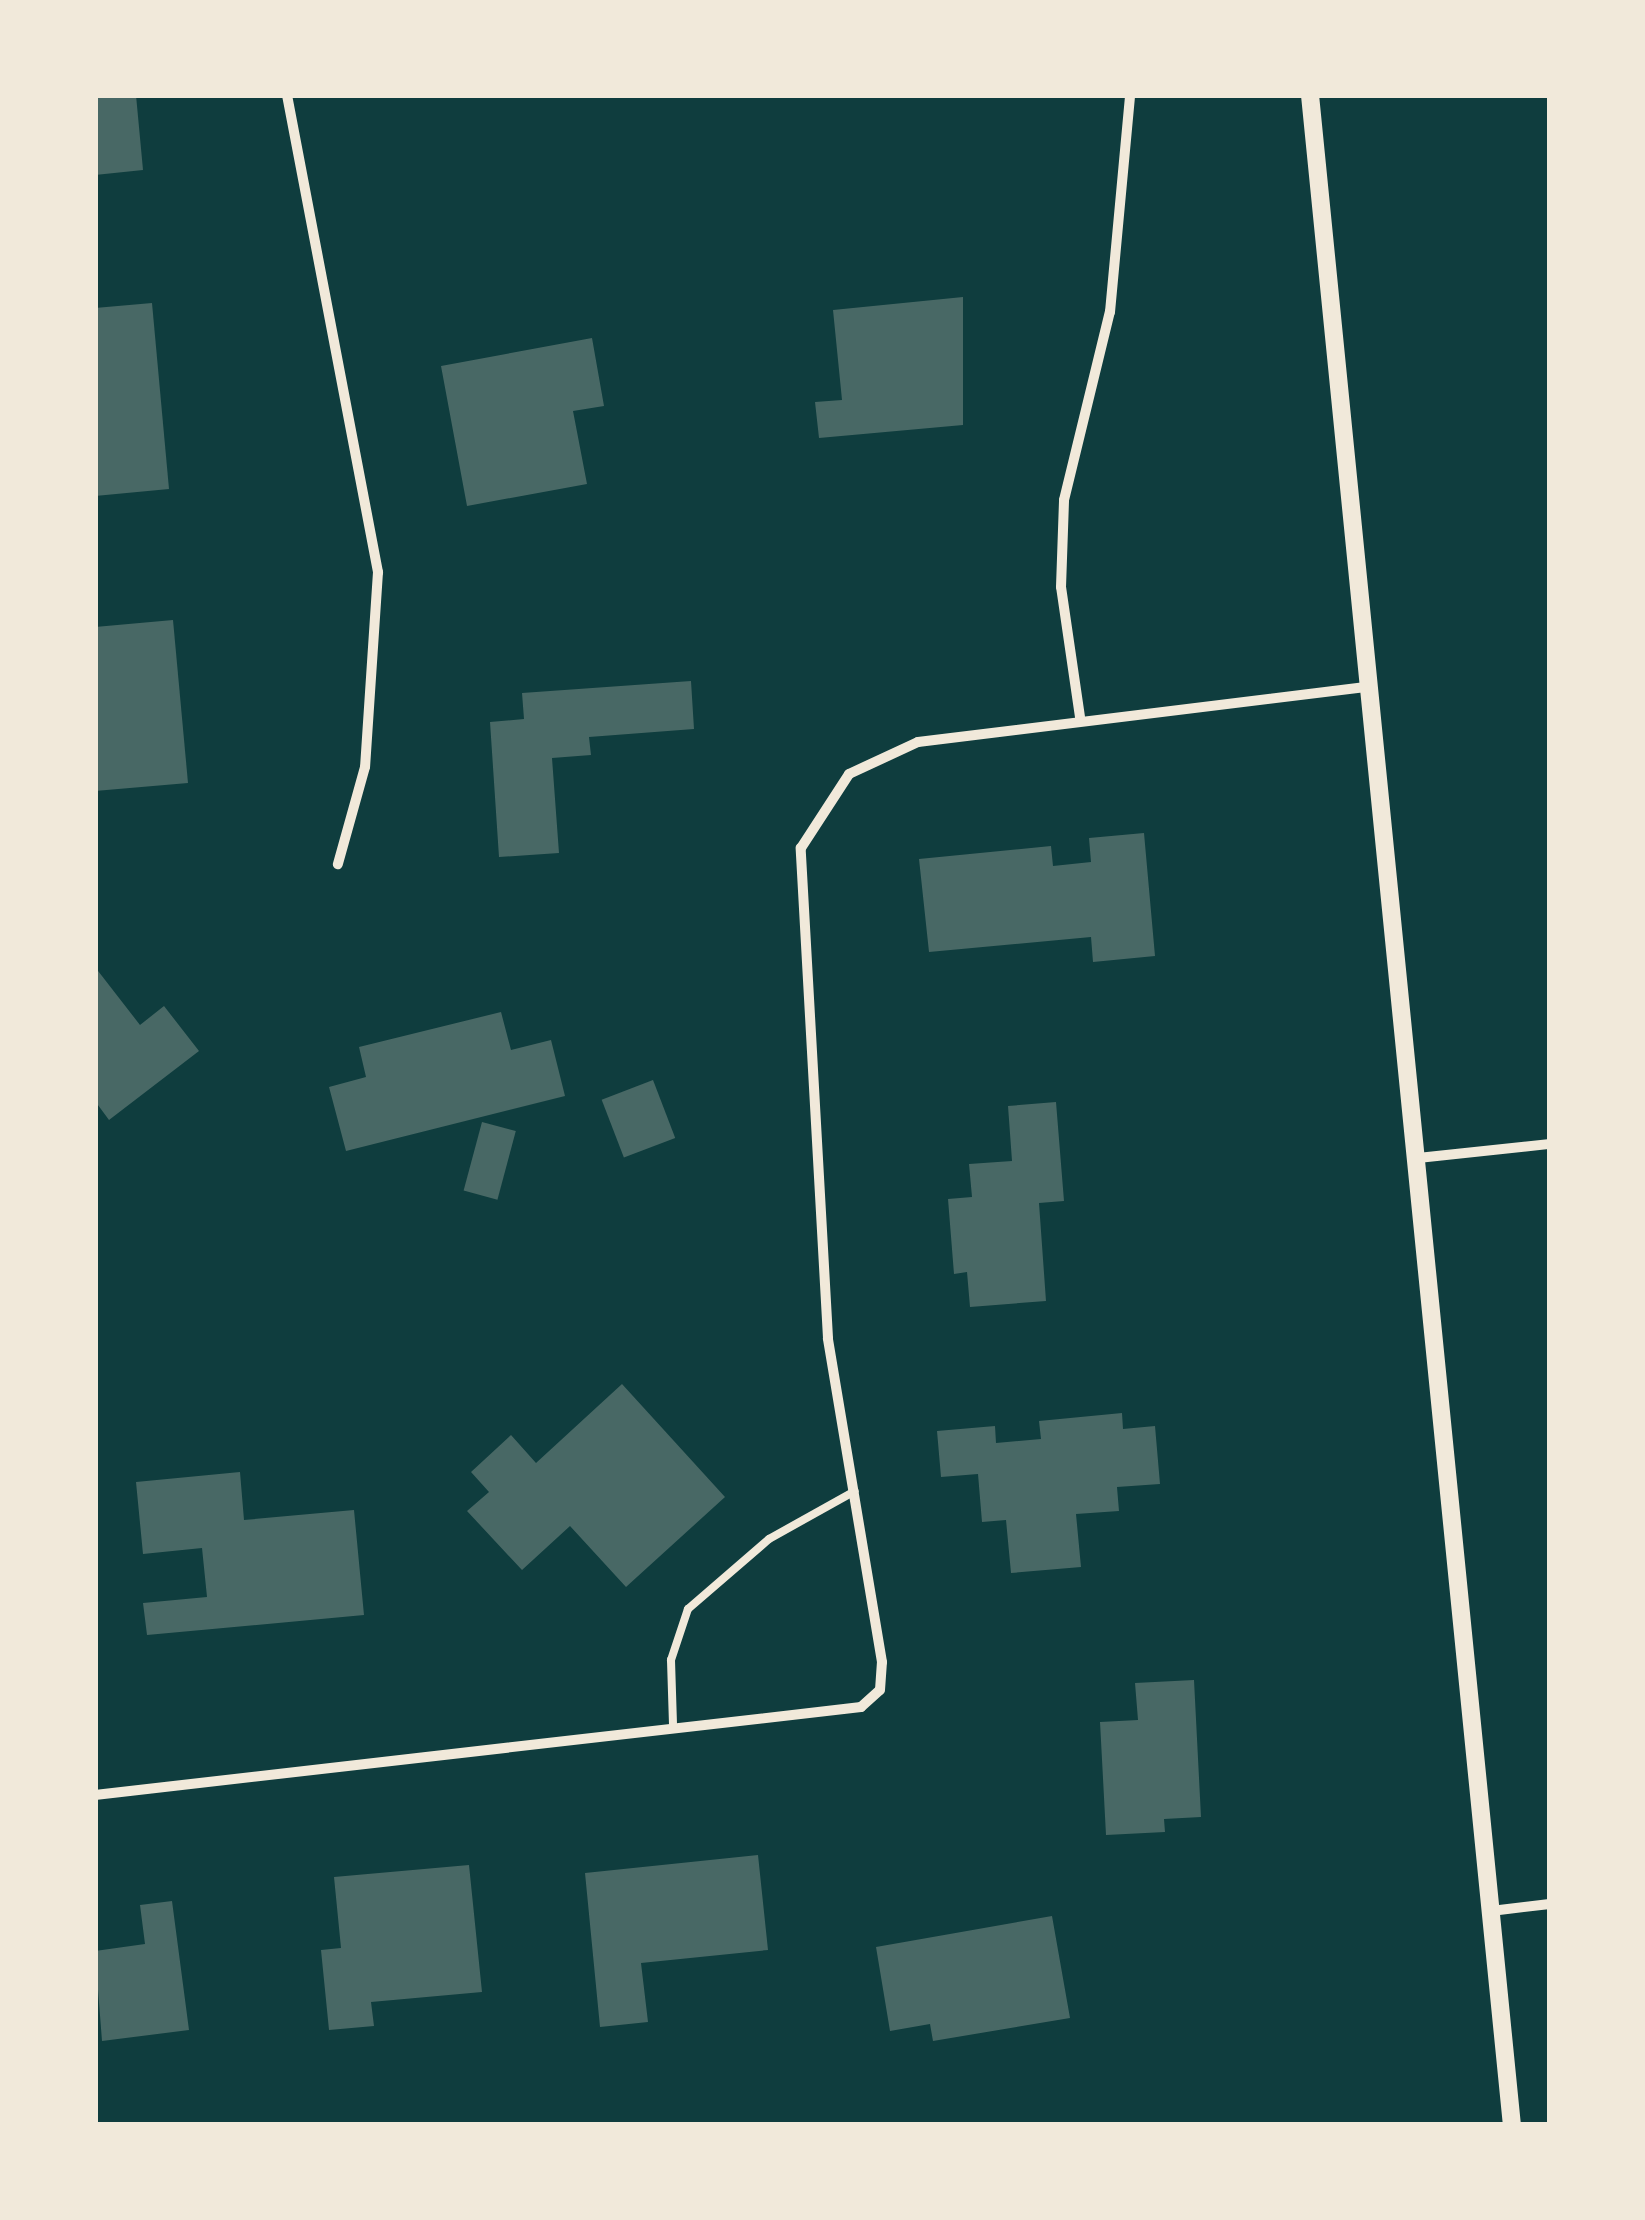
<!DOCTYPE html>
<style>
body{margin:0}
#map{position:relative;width:1645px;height:2220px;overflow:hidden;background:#0f3d3e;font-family:Raleway,sans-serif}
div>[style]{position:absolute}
.building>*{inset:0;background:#486865;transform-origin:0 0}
.service>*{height:8px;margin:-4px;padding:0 4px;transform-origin:4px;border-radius:4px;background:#f1e9da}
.minor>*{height:10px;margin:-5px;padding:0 5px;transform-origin:5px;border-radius:5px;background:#f1e9da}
.tertiary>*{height:18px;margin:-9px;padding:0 9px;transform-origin:9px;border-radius:9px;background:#f1e9da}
span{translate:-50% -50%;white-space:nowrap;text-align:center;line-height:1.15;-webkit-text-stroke:9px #f1e9da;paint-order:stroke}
.frame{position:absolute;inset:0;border:98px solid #f1e9da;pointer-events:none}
</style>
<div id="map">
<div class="building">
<i style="clip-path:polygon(95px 95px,136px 95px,143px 170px,95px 175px)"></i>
<i style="clip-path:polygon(963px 297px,963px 425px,819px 438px,815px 402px,842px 400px,833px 310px)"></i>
<i style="clip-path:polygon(152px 303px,169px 489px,95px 496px,95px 308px)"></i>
<i style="clip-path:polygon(592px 338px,604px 406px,573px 411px,587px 484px,467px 506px,441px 366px)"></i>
<i style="clip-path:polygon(173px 620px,188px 783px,95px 791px,95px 627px)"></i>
<i style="clip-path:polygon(691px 681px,694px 729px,589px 737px,591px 755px,552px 758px,559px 853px,499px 857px,490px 722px,524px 719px,522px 693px)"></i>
<i style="clip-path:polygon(1144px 833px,1155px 956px,1093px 962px,1091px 937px,929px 952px,919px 859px,1051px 846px,1053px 866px,1091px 862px,1089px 838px)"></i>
<i style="clip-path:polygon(95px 967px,140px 1025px,164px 1006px,199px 1051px,109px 1120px,95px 1101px)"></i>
<i style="clip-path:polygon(501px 1012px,511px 1050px,551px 1040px,565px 1096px,346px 1151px,329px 1087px,366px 1077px,359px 1047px)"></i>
<i style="left:653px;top:1080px;width:62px;height:55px;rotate:69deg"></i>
<i style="clip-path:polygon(1056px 1102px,1064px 1201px,1039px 1203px,1046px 1301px,970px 1307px,967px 1272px,954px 1274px,948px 1199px,972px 1197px,969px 1164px,1012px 1161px,1008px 1106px)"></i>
<i style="left:482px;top:1122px;width:35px;height:71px;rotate:15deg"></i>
<i style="clip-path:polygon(622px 1384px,725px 1497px,626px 1587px,570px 1526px,522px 1570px,467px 1511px,489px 1492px,471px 1472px,511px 1435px,536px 1463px)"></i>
<i style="clip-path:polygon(1122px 1413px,1123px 1429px,1155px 1426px,1160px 1484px,1117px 1487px,1119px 1511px,1076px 1514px,1081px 1567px,1011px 1573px,1006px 1520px,982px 1522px,978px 1474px,941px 1477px,937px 1431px,995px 1426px,996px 1443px,1041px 1439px,1039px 1421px)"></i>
<i style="clip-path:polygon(240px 1472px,244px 1520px,354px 1510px,364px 1615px,147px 1635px,143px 1603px,207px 1597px,202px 1548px,143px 1554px,136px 1482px)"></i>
<i style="clip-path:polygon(1194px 1680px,1201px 1817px,1164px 1819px,1165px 1832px,1106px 1835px,1100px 1722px,1138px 1720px,1135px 1683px)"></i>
<i style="clip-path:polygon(758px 1855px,768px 1950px,641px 1963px,648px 2022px,600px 2027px,585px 1873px)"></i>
<i style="clip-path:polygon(469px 1865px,482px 1992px,371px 2002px,374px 2026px,329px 2030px,321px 1950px,341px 1948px,334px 1877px)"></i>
<i style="clip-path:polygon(172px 1901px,189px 2030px,102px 2041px,95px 1951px,145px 1944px,140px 1905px)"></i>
<i style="clip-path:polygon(1052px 1916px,1070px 2018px,933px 2041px,930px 2024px,890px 2031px,876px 1947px)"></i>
</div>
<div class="service">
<i style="left:673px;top:1724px;width:64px;rotate:-91.8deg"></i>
<i style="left:671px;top:1660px;width:54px;rotate:-71.6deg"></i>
<i style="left:688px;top:1609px;width:107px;rotate:-40.8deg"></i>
<i style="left:769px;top:1539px;width:98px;rotate:-29.2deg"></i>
</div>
<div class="minor">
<i style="left:287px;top:95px;width:486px;rotate:79.2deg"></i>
<i style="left:378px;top:572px;width:195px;rotate:93.8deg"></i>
<i style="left:365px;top:767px;width:101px;rotate:105.6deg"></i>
<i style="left:1080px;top:717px;width:131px;rotate:-98.3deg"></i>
<i style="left:1061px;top:587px;width:87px;rotate:-88deg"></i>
<i style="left:1064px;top:500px;width:194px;rotate:-76.3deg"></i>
<i style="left:1110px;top:312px;width:218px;rotate:-84.7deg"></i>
<i style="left:1418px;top:1158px;width:133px;rotate:-6.1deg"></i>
<i style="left:95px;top:1795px;width:771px;rotate:-6.55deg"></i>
<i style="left:861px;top:1707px;width:25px;rotate:-42deg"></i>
<i style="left:880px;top:1690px;width:28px;rotate:-86deg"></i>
<i style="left:882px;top:1662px;width:328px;rotate:-99.5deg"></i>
<i style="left:828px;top:1338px;width:491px;rotate:-93.2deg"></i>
<i style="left:801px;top:848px;width:88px;rotate:-57deg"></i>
<i style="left:849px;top:774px;width:76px;rotate:-24.9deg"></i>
<i style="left:918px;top:742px;width:453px;rotate:-7deg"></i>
<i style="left:1491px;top:1911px;width:59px;rotate:-6.8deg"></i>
</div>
<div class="tertiary">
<i style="left:1310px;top:95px;width:2040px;rotate:84.32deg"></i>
</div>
<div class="frame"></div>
</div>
